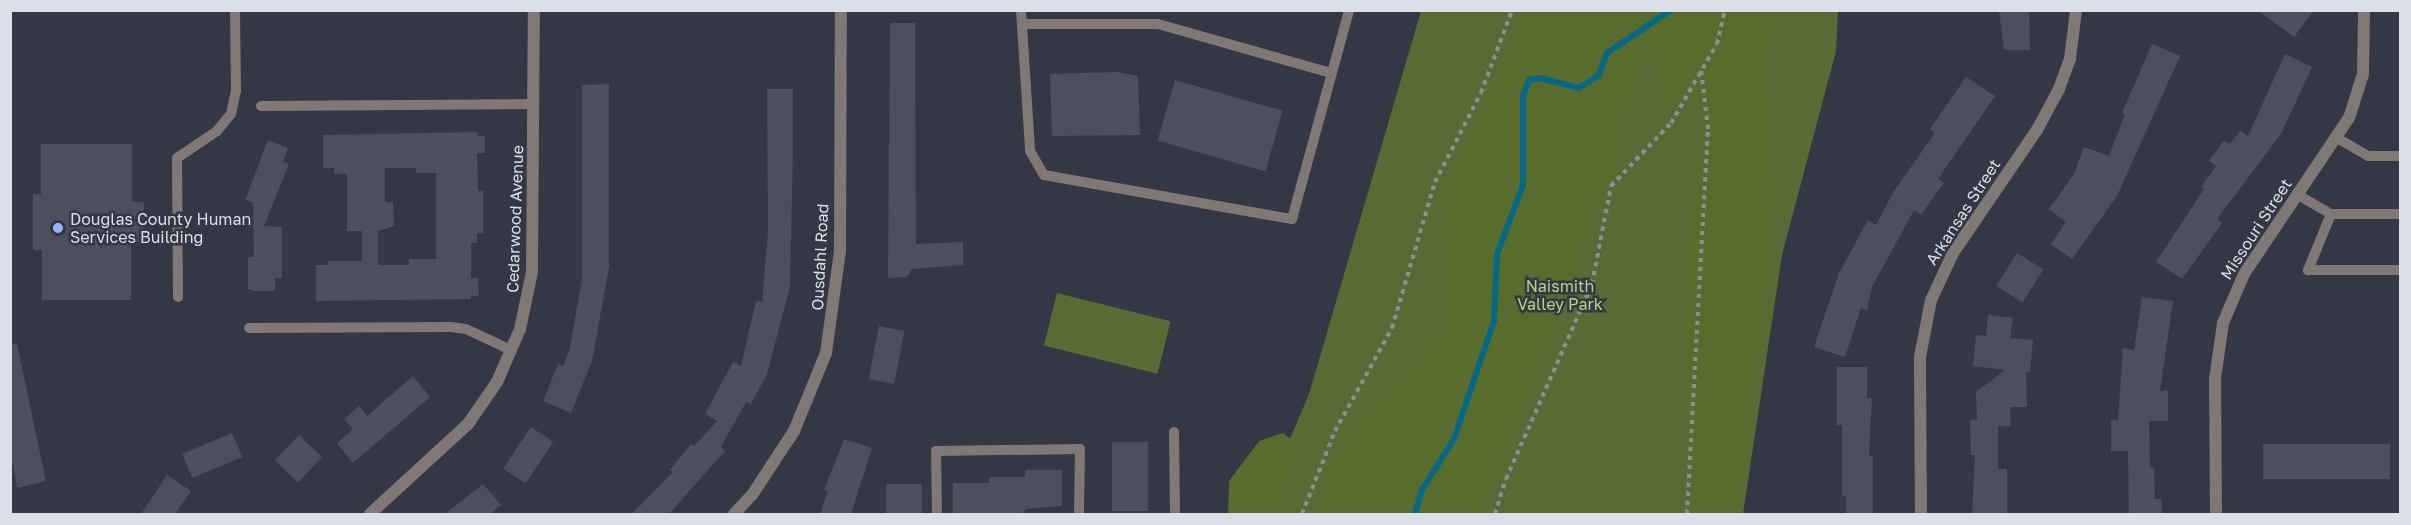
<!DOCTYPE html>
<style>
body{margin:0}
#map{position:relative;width:2411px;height:525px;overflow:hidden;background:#343744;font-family:"Golos Text",sans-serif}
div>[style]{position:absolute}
.green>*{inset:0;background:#596b34;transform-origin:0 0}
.forest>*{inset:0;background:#586c2e}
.stream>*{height:6px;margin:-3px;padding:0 3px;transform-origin:3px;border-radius:3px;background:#076885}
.building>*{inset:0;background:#4c505d;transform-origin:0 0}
.path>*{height:4px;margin-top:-2px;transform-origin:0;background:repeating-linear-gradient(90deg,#8b8e99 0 4.5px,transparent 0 9px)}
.service>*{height:10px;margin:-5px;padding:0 5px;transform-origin:5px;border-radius:5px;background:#7f7874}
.minor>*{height:12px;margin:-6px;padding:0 6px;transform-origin:6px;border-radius:6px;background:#7f7874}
.dots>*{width:16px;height:16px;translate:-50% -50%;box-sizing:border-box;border:3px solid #343744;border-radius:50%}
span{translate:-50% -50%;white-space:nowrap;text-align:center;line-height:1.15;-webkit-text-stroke:5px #343744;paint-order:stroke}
.street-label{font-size:16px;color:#dcdfe7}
.poi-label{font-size:16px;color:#dcdfe7}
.left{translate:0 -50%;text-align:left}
.park-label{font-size:16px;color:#b6d47b}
.frame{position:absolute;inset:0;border:12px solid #dcdfe7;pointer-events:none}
</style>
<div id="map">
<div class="green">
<i style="clip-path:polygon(1421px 11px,1838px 11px,1836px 51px,1782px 255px,1743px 514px,1258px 514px,1309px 394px)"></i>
<i style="left:1057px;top:293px;width:117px;height:54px;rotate:14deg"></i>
</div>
<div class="forest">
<i style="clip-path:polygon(1524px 11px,1779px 11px,1762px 57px,1775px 196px,1741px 514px,1691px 514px,1685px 313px,1692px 214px,1709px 142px,1699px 100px,1672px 99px,1661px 86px,1658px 55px,1638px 63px,1633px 92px,1614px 127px,1620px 169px,1589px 211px,1574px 280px,1478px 514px,1321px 514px,1329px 465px,1357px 423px,1448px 331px,1447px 240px,1441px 202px,1485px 108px)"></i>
<i style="clip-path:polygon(1283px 433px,1297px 444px,1289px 475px,1272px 514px,1228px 514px,1229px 481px,1259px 441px)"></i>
</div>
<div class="stream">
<i style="left:1415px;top:514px;width:25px;rotate:-74deg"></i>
<i style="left:1422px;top:490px;width:60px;rotate:-57.9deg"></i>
<i style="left:1454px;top:439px;width:125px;rotate:-71.3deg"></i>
<i style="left:1494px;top:321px;width:67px;rotate:-87.4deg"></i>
<i style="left:1497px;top:254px;width:74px;rotate:-69.4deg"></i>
<i style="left:1523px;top:185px;width:89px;rotate:-90deg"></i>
<i style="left:1523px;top:96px;width:17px;rotate:-69deg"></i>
<i style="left:1529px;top:80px;width:11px;rotate:-10deg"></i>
<i style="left:1540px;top:78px;width:40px;rotate:14.4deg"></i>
<i style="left:1579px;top:88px;width:24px;rotate:-33deg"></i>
<i style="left:1599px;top:75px;width:23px;rotate:-70deg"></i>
<i style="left:1607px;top:53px;width:77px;rotate:-33.9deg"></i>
</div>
<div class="building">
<i style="clip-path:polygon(1999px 10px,2029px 10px,2030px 50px,2004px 50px)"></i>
<i style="clip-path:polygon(2257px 10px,2314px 10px,2294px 37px)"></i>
<i style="clip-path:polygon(890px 23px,915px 23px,916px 244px,963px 242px,963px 265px,912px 269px,907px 277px,888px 278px)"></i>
<i style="clip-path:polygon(2152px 44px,2180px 56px,2117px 196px,2072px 259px,2051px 244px,2066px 222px,2049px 209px,2074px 174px,2084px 147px,2109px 156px,2125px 114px,2122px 113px)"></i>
<i style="clip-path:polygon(2285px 54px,2312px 67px,2281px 134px,2217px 219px,2222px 223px,2182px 279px,2156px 262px,2204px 189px,2201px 187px,2216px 166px,2209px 161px,2224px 140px,2230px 144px,2240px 131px,2248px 136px)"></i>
<i style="clip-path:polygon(1117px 72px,1138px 76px,1140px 135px,1052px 136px,1050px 74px)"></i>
<i style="clip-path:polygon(1966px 77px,1995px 96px,1938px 179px,1944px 183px,1921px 215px,1914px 210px,1872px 287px,1867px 310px,1861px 308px,1845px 357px,1814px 347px,1839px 273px,1868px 220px,1876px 225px,1894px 191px,1935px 133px,1930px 129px)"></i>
<i style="left:1175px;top:80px;width:112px;height:63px;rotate:16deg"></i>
<i style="clip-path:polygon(609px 84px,609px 267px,592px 361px,571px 413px,543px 401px,558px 364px,563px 366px,570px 347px,582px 279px,582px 85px)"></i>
<i style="clip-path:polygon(767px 89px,793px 89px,793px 151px,790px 287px,767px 374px,751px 404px,746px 402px,721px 447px,725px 451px,669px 514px,632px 514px,673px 472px,670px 470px,691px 444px,694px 446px,717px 421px,705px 414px,733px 362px,741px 366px,756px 301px,762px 302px,768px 232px)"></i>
<i style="clip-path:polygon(evenodd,477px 132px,477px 136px,485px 136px,485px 153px,477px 153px,478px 191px,483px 191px,483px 233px,477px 233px,477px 243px,471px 243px,471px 278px,478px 278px,479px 296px,471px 296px,471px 299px,316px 301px,316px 265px,328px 265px,328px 261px,362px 261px,362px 231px,347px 231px,347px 174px,334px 174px,334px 168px,323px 168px,323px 135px,477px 132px,385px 168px,416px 168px,416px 173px,436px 173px,436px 259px,409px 259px,409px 265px,378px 265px,378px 231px,394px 226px,393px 202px,385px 202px,385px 168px)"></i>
<i style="clip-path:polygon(268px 140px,288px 148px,283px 162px,289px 164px,264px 226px,282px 227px,282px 278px,275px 278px,275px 291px,255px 291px,248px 289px,248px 257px,254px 257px,253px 203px,245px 200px)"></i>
<i style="clip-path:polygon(41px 144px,132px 144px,132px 202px,144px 202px,144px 242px,131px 242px,131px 300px,42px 300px,42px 250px,33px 250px,33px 194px,41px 194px)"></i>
<i style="left:2017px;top:253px;width:31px;height:39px;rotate:32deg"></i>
<i style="clip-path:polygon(2142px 297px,2173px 301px,2160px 391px,2168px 390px,2168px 421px,2149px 421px,2150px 468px,2154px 468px,2155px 499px,2161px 499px,2162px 514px,2129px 514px,2128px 451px,2111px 451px,2111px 420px,2118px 420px,2123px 348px,2134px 350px)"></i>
<i style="clip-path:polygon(1988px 315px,2013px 318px,2010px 338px,2033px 340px,2030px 372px,2026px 372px,2027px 407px,2010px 407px,2011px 426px,1998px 426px,1998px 469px,2007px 469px,2007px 514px,1972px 514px,1975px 455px,1971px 455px,1970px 420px,1977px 420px,1976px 392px,2005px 370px,1973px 366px,1976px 335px,1986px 336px)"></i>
<i style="left:879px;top:326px;width:26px;height:54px;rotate:11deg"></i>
<i style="clip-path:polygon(10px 344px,17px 344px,46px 481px,17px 488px,10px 450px)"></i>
<i style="clip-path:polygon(1837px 367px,1867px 367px,1867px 398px,1872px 398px,1869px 456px,1873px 456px,1873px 514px,1846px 514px,1846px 496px,1842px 496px,1842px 425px,1837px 425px)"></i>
<i style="clip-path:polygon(413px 376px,430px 397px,353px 463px,337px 443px,353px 429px,344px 419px,359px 406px,367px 416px)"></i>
<i style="left:531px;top:427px;width:27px;height:50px;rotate:34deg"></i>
<i style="left:232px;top:433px;width:26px;height:54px;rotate:67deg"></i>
<i style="left:299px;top:435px;width:32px;height:35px;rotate:44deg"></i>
<i style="clip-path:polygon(844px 439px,872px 448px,851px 514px,820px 514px,828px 491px,824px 490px)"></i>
<i style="left:1112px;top:442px;width:36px;height:69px"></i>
<i style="left:2390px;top:444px;width:35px;height:127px;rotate:90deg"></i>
<i style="clip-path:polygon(1025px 470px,1062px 470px,1062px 506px,1026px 509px,1022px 514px,953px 514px,953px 483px,989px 483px,989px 477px,1025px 477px)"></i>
<i style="clip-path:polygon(167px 475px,191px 491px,175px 514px,141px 514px)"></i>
<i style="clip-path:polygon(483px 484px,501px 505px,490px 514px,445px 514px)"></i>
<i style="left:886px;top:484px;width:36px;height:30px"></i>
</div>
<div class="path">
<i style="left:1302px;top:514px;width:89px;rotate:-68.3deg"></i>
<i style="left:1335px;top:431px;width:118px;rotate:-61deg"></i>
<i style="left:1392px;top:328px;width:152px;rotate:-73.6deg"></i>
<i style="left:1435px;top:182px;width:100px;rotate:-62.7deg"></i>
<i style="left:1481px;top:93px;width:89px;rotate:-69.5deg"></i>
<i style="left:1495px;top:514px;width:37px;rotate:-73deg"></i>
<i style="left:1506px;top:479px;width:213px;rotate:-66.2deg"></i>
<i style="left:1592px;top:284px;width:100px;rotate:-79deg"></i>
<i style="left:1611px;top:186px;width:87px;rotate:-46.4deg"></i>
<i style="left:1671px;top:123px;width:91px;rotate:-59.8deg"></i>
<i style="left:1717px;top:44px;width:35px;rotate:-77deg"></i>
<i style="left:1687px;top:514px;width:386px;rotate:-86.9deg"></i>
<i style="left:1708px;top:129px;width:60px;rotate:-96.7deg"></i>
</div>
<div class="service">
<i style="left:1021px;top:10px;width:141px;rotate:86.3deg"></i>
<i style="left:1030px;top:151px;width:28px;rotate:60deg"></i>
<i style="left:1044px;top:175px;width:252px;rotate:10.1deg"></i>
<i style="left:1292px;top:219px;width:217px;rotate:-74.7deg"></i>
<i style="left:1022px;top:24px;width:136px"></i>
<i style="left:1158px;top:24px;width:180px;rotate:15.8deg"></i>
<i style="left:261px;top:106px;width:273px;rotate:-0.4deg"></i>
<i style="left:2337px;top:138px;width:36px;rotate:30deg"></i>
<i style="left:2368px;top:156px;width:32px"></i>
<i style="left:2298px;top:195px;width:38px;rotate:30deg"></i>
<i style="left:2331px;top:214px;width:69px"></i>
<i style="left:2331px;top:214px;width:61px;rotate:112.3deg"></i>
<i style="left:2308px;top:270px;width:92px"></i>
<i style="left:178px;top:297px;width:139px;rotate:-90.4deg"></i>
<i style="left:177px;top:158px;width:48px;rotate:-34deg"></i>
<i style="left:217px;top:131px;width:22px;rotate:-51deg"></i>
<i style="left:231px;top:114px;width:24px;rotate:-78deg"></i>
<i style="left:236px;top:91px;width:81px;rotate:-90.7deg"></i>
<i style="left:249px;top:328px;width:202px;rotate:-0.3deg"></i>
<i style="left:451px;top:327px;width:15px;rotate:8deg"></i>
<i style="left:466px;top:329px;width:50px;rotate:25deg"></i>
<i style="left:1174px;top:432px;width:82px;rotate:89.3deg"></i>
<i style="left:937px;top:514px;width:63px;rotate:-90.9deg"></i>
<i style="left:936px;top:451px;width:144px;rotate:-0.8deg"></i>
<i style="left:1080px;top:449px;width:65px;rotate:90.9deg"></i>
</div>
<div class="minor">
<i style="left:370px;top:514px;width:133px;rotate:-42.6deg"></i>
<i style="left:468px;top:424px;width:51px;rotate:-55.4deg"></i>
<i style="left:497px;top:382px;width:58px;rotate:-66.5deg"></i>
<i style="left:520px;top:329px;width:58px;rotate:-78.1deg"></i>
<i style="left:532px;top:272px;width:262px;rotate:-89.6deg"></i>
<i style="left:734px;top:514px;width:26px;rotate:-47deg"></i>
<i style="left:752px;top:495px;width:77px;rotate:-56.7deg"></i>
<i style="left:794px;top:431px;width:84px;rotate:-67.7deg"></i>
<i style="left:826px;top:353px;width:103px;rotate:-82.2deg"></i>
<i style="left:840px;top:251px;width:241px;rotate:-89.8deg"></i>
<i style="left:1921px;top:514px;width:157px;rotate:-90.4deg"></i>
<i style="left:1920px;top:357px;width:58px;rotate:-79.1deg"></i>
<i style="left:1931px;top:300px;width:52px;rotate:-64.9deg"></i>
<i style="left:1953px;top:253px;width:149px;rotate:-55.7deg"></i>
<i style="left:2037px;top:130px;width:47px;rotate:-61.8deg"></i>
<i style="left:2059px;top:89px;width:32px;rotate:-70deg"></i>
<i style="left:2070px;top:59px;width:49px;rotate:-83deg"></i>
<i style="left:2216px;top:514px;width:135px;rotate:-90.4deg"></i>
<i style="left:2215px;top:379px;width:57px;rotate:-81.9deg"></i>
<i style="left:2223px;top:323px;width:53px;rotate:-66.8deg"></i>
<i style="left:2244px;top:274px;width:188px;rotate:-56.1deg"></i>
<i style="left:2349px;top:118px;width:46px;rotate:-72.3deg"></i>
<i style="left:2363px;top:74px;width:64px;rotate:-89.1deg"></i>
</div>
<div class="dots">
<i style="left:58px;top:228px;background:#95b6fd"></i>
</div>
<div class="street-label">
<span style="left:1963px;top:212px;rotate:-57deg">Arkansas Street</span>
<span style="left:515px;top:219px;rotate:-88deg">Cedarwood Avenue</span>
<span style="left:2256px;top:229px;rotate:-57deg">Missouri Street</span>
<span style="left:820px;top:257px;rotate:-87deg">Ousdahl Road</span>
</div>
<div class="poi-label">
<span class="left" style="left:70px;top:228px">Douglas County Human<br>Services Building</span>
</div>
<div class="park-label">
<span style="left:1560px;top:295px">Naismith<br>Valley Park</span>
</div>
<div class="frame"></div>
</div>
